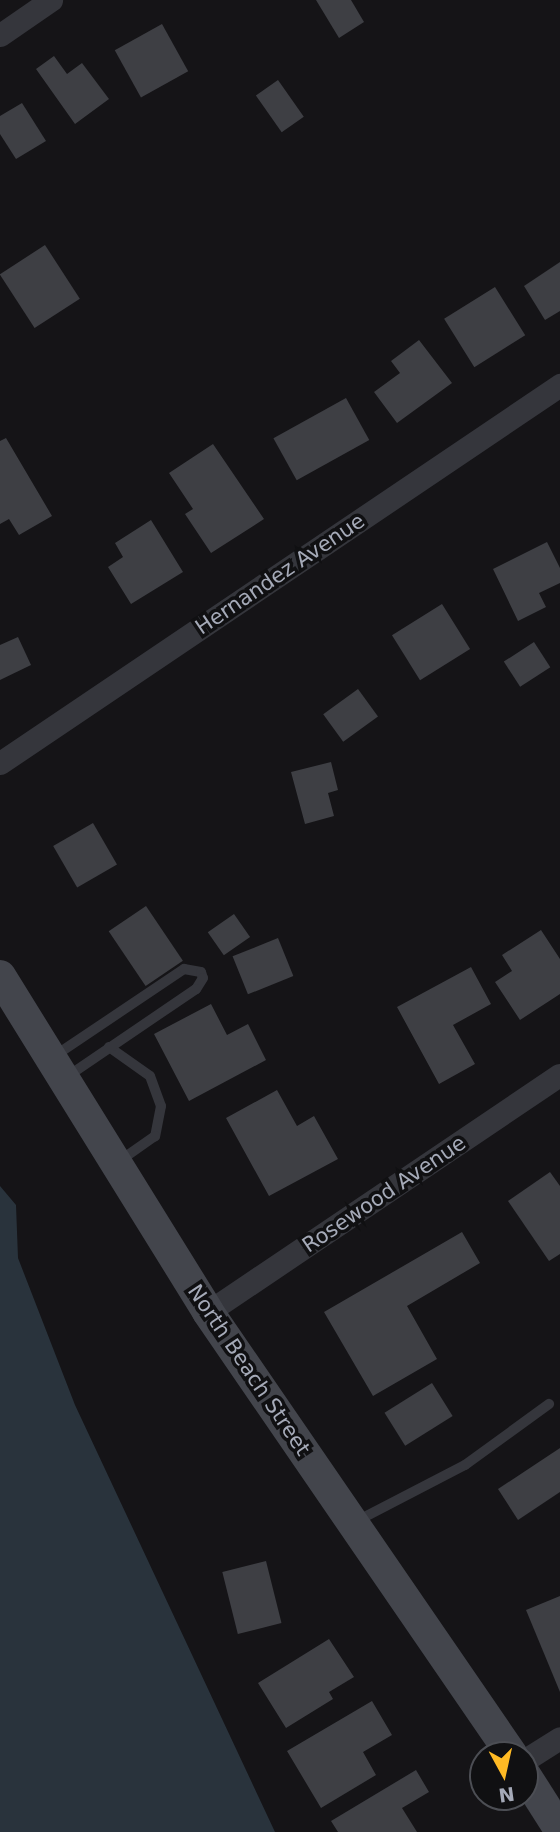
<!DOCTYPE html>
<style>
body{margin:0}
#map{position:relative;width:560px;height:1832px;overflow:hidden;background:#151417;font-family:"DejaVu Sans",sans-serif}
div>[style]{position:absolute}
.water>*{inset:0;background:#29333c}
.building>*{inset:0;background:#3e3f44;transform-origin:0 0}
.lane>*{height:10px;margin:-5px;padding:0 5px;transform-origin:5px;border-radius:5px;background:#35363c}
.street>*{height:23px;margin:-11.5px;padding:0 11.5px;transform-origin:11.5px;border-radius:11.5px;background:#35363c}
.secondary>*{height:32px;margin:-16px;padding:0 16px;transform-origin:16px;border-radius:16px;background:#43454c}
span{translate:-50% -50%;white-space:nowrap;text-align:center;line-height:1.15;-webkit-text-stroke:7px #101012;paint-order:stroke}
.street-label{font-size:21px;color:#a5aab8}
.north{position:absolute;left:469px;top:1741px;width:70px;height:70px;box-sizing:border-box;background:#101012;border:2px solid #4c4e54;border-radius:50%;rotate:172deg;font-size:19px;font-weight:700;line-height:28px;text-align:center;color:#a5aab8}
.north::after{content:'';display:block;margin:auto;width:24px;height:32px;background:#ffba24;clip-path:polygon(50% 0,100% 100%,50% 72%,0 100%)}
</style>
<div id="map">
<div class="water">
<i style="clip-path:polygon(0 1186px,16px 1205px,18px 1258px,75px 1405px,275px 1832px,0 1832px)"></i>
</div>
<div class="building">
<i style="clip-path:polygon(316px 0,351px 0,364px 22px,339px 38px)"></i>
<i style="left:162px;top:24px;width:54px;height:54px;rotate:61deg"></i>
<i style="clip-path:polygon(54px 56px,67px 74px,82px 63px,109px 99px,75px 124px,36px 69px)"></i>
<i style="left:278px;top:80px;width:45px;height:27px;rotate:55deg"></i>
<i style="clip-path:polygon(22px 103px,46px 141px,16px 159px,0 134px,0 116px)"></i>
<i style="left:45px;top:245px;width:64px;height:54px;rotate:57deg"></i>
<i style="clip-path:polygon(560px 262px,560px 311px,545px 320px,524px 286px)"></i>
<i style="left:495px;top:287px;width:57px;height:60px;rotate:58deg"></i>
<i style="clip-path:polygon(419px 340px,452px 383px,397px 423px,374px 392px,400px 373px,391px 361px)"></i>
<i style="left:346px;top:398px;width:48px;height:83px;rotate:61deg"></i>
<i style="clip-path:polygon(6px 438px,52px 516px,19px 535px,9px 519px,0 524px,0 441px)"></i>
<i style="clip-path:polygon(213px 444px,264px 519px,211px 553px,185px 514px,193px 509px,169px 473px)"></i>
<i style="clip-path:polygon(151px 520px,183px 572px,131px 604px,108px 567px,123px 557px,115px 543px)"></i>
<i style="clip-path:polygon(547px 542px,560px 568px,560px 583px,539px 593px,546px 607px,518px 621px,493px 569px)"></i>
<i style="left:442px;top:604px;width:53px;height:59px;rotate:58deg"></i>
<i style="clip-path:polygon(18px 637px,31px 665px,0 680px,0 645px)"></i>
<i style="left:534px;top:642px;width:30px;height:36px;rotate:57deg"></i>
<i style="left:358px;top:689px;width:34px;height:43px;rotate:54deg"></i>
<i style="clip-path:polygon(331px 762px,338px 790px,328px 793px,334px 816px,305px 824px,291px 772px)"></i>
<i style="left:93px;top:823px;width:48px;height:46px;rotate:60deg"></i>
<i style="left:146px;top:906px;width:66px;height:45px;rotate:56deg"></i>
<i style="left:234px;top:914px;width:28px;height:32px;rotate:55deg"></i>
<i style="clip-path:polygon(541px 930px,560px 959px,560px 994px,520px 1020px,495px 982px,512px 971px,502px 955px)"></i>
<i style="left:278px;top:938px;width:41px;height:49px;rotate:68deg"></i>
<i style="clip-path:polygon(471px 967px,491px 1004px,453px 1025px,475px 1064px,439px 1084px,397px 1007px)"></i>
<i style="clip-path:polygon(211px 1004px,227px 1035px,248px 1024px,266px 1060px,189px 1101px,154px 1034px)"></i>
<i style="clip-path:polygon(277px 1090px,297px 1126px,314px 1116px,338px 1159px,269px 1196px,226px 1118px)"></i>
<i style="clip-path:polygon(550px 1172px,560px 1186px,560px 1254px,549px 1261px,508px 1201px)"></i>
<i style="clip-path:polygon(462px 1232px,480px 1263px,407px 1306px,437px 1359px,373px 1396px,324px 1312px)"></i>
<i style="left:432px;top:1383px;width:39px;height:56px;rotate:58deg"></i>
<i style="clip-path:polygon(560px 1448px,560px 1492px,518px 1520px,498px 1489px)"></i>
<i style="left:266px;top:1561px;width:64px;height:45px;rotate:76deg"></i>
<i style="clip-path:polygon(560px 1596px,560px 1692px,526px 1610px)"></i>
<i style="clip-path:polygon(329px 1639px,354px 1677px,329px 1692px,333px 1699px,286px 1728px,258px 1683px)"></i>
<i style="clip-path:polygon(372px 1701px,392px 1735px,363px 1752px,376px 1775px,321px 1808px,287px 1751px)"></i>
<i style="clip-path:polygon(416px 1770px,429px 1792px,402px 1808px,417px 1832px,338px 1832px,331px 1821px)"></i>
</div>
<div class="lane">
<i style="left:109px;top:1047px;width:50px;rotate:35.3deg"></i>
<i style="left:150px;top:1076px;width:32px;rotate:70deg"></i>
<i style="left:161px;top:1106px;width:31px;rotate:101deg"></i>
<i style="left:155px;top:1136px;width:45px;rotate:144.9deg"></i>
<i style="left:53px;top:1057px;width:158px;rotate:-33.9deg"></i>
<i style="left:184px;top:969px;width:17px;rotate:10deg"></i>
<i style="left:201px;top:972px;width:6px;rotate:72deg"></i>
<i style="left:203px;top:978px;width:13px;rotate:122deg"></i>
<i style="left:196px;top:989px;width:158px;rotate:145.8deg"></i>
<i style="left:355px;top:1522px;width:124px;rotate:-27.4deg"></i>
<i style="left:465px;top:1465px;width:104px;rotate:-36deg"></i>
</div>
<div class="street">
<i style="left:0;top:35px;width:62px;rotate:-34.5deg"></i>
<i style="left:0;top:763px;width:676px;rotate:-34.02deg"></i>
<i style="left:208px;top:1312px;width:424px;rotate:-34deg"></i>
<i style="left:525px;top:1760px;width:41px;rotate:-32.2deg"></i>
</div>
<div class="secondary">
<i style="left:0;top:976px;width:395px;rotate:58.2deg"></i>
<i style="left:208px;top:1312px;width:537px;rotate:55.54deg"></i>
<i style="left:525px;top:1775px;width:65px;rotate:57.5deg"></i>
</div>
<div class="street-label">
<span style="left:280px;top:574px;rotate:-34deg">Hernandez Avenue</span>
<span style="left:384px;top:1194px;rotate:-34deg">Rosewood Avenue</span>
<span style="left:249px;top:1370px;rotate:56deg">North Beach Street</span>
</div>
<div class="north">N</div>
</div>
